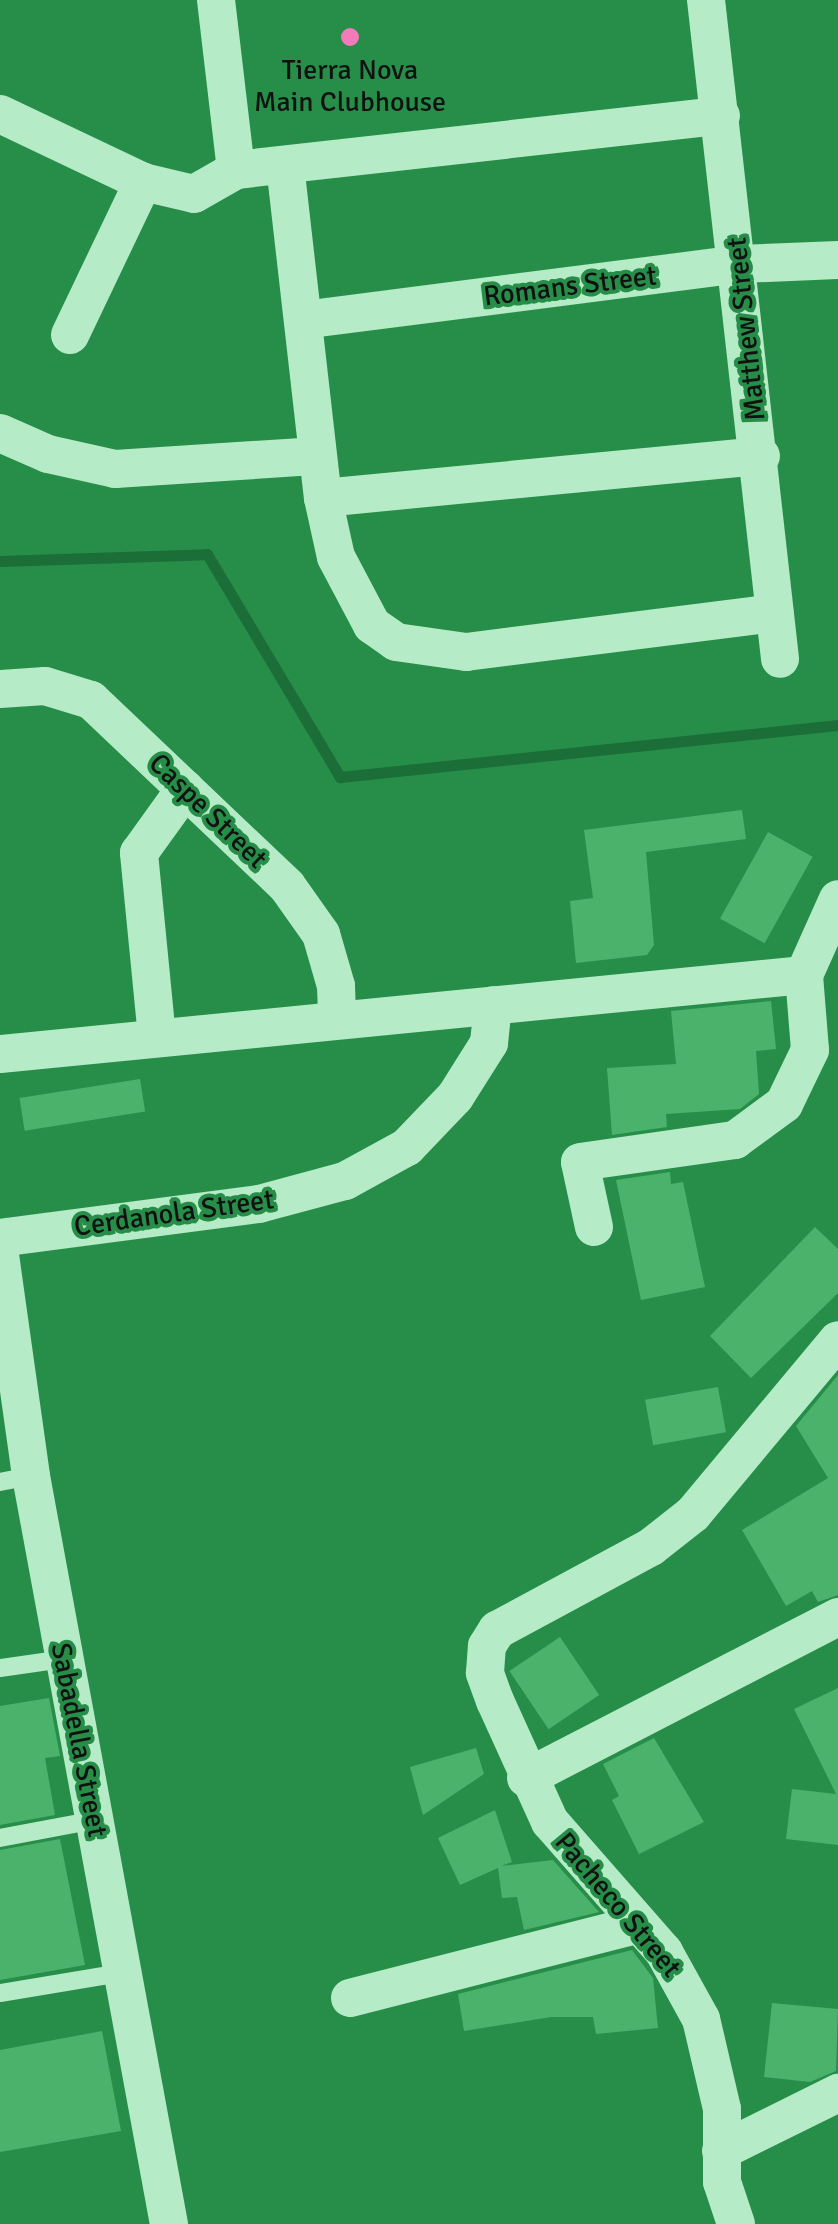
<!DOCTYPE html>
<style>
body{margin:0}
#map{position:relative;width:838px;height:2224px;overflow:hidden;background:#268e48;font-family:Signika,sans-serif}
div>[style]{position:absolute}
.stream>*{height:11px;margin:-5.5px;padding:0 5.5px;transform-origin:5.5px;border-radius:5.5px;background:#1b6e37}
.building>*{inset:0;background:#4ab26b;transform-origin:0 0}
.lane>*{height:18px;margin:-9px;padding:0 9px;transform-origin:9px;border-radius:9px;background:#b5ebc6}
.street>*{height:38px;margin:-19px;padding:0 19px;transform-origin:19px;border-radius:19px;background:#b5ebc6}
.dots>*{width:28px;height:28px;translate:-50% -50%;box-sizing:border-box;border:5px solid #268e48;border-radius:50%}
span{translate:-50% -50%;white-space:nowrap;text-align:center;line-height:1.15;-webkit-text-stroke:8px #268e48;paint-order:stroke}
.poi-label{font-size:28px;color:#111}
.street-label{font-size:28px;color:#111}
</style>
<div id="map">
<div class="stream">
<i style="left:0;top:561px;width:207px;rotate:-1.9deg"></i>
<i style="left:207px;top:554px;width:260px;rotate:59.2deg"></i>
<i style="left:340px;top:777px;width:501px;rotate:-5.96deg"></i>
</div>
<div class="building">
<i style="clip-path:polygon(742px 810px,746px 839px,646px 852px,654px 945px,647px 955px,576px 963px,570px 901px,593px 898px,584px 830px)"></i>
<i style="left:768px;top:832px;width:51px;height:99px;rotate:29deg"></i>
<i style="clip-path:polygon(771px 1001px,776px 1049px,756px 1051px,759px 1094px,740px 1109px,666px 1114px,667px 1127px,612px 1135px,607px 1068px,676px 1064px,671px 1011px)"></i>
<i style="left:140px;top:1079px;width:33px;height:122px;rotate:81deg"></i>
<i style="clip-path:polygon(670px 1172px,671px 1184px,683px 1182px,705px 1287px,641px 1300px,616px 1180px)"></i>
<i style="clip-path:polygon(815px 1227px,838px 1249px,838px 1293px,751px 1378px,710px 1336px)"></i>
<i style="clip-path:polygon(838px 1375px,838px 1595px,818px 1602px,812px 1591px,786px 1606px,742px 1530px,828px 1478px,796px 1426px)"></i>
<i style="left:718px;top:1387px;width:46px;height:74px;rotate:80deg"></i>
<i style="left:560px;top:1637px;width:70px;height:61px;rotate:56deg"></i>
<i style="clip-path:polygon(838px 1688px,838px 1845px,786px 1839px,792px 1789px,836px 1794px,794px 1709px)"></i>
<i style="clip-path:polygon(49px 1698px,60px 1756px,45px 1758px,55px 1815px,0 1825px,0 1706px)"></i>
<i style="clip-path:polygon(654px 1738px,704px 1822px,639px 1854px,612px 1800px,619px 1796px,603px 1764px)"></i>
<i style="clip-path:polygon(476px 1748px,484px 1774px,423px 1815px,410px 1767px)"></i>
<i style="clip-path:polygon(495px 1810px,512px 1862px,501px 1866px,553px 1860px,599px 1912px,524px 1930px,517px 1897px,502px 1898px,498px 1868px,460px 1885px,438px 1838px)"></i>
<i style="clip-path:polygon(60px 1839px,85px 1965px,0 1980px,0 1850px)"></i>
<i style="clip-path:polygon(632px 1950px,653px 1978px,658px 2028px,596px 2034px,593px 2017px,551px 2017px,464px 2031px,458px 1994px)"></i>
<i style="clip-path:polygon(772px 2003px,838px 2009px,836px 2071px,810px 2082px,764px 2077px)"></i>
<i style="clip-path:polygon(102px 2031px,121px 2131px,0 2152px,0 2050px)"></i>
</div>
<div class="lane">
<i style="left:0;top:1482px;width:32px;rotate:-11deg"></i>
<i style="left:0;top:1668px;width:65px;rotate:-8deg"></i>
<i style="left:0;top:1838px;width:97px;rotate:-10.7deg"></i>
<i style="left:0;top:1993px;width:123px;rotate:-9.4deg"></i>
</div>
<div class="street">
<i style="left:216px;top:0;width:171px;rotate:83.3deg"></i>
<i style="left:706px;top:0;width:663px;rotate:83.59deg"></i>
<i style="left:0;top:114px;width:158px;rotate:25.4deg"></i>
<i style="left:143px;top:182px;width:52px;rotate:13.2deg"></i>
<i style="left:194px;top:194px;width:48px;rotate:-29.7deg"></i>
<i style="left:236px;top:170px;width:488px;rotate:-6.4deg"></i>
<i style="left:285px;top:165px;width:335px;rotate:83.5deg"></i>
<i style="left:323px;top:498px;width:60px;rotate:77.6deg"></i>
<i style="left:336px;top:557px;width:77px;rotate:62.1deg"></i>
<i style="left:372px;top:625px;width:29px;rotate:35deg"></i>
<i style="left:396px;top:642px;width:71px;rotate:8.1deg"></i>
<i style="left:466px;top:652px;width:311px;rotate:-7.2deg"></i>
<i style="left:303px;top:320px;width:441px;rotate:-7.3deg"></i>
<i style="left:740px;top:264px;width:98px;rotate:-2.3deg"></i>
<i style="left:70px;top:335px;width:170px;rotate:-64.5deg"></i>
<i style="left:0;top:433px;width:52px;rotate:23.6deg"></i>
<i style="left:48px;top:454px;width:69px;rotate:12.6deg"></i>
<i style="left:115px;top:469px;width:203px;rotate:-3.7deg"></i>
<i style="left:323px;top:498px;width:440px;rotate:-5.5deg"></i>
<i style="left:0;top:689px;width:45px;rotate:-3.8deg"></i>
<i style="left:45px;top:686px;width:48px;rotate:16.9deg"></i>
<i style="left:91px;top:700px;width:270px;rotate:43.5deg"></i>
<i style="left:287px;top:886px;width:59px;rotate:54.7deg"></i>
<i style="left:321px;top:934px;width:54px;rotate:73.9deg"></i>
<i style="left:336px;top:986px;width:32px;rotate:88deg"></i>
<i style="left:157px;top:1037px;width:185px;rotate:-95.6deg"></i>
<i style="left:139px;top:853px;width:79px;rotate:-54.3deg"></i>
<i style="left:0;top:1054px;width:808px;rotate:-5.61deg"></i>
<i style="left:594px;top:1227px;width:66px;rotate:-102.2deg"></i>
<i style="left:580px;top:1162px;width:157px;rotate:-8.1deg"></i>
<i style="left:735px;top:1140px;width:61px;rotate:-36.3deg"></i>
<i style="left:784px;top:1104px;width:60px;rotate:-64.3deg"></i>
<i style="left:810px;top:1050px;width:75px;rotate:-94.6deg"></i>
<i style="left:804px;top:975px;width:83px;rotate:-65.9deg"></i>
<i style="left:0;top:1238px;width:261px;rotate:-7.5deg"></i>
<i style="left:259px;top:1204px;width:89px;rotate:-15deg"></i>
<i style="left:345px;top:1181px;width:71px;rotate:-28.7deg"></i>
<i style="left:407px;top:1147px;width:69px;rotate:-46.2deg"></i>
<i style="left:455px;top:1097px;width:64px;rotate:-57.8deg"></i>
<i style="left:489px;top:1043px;width:38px;rotate:-84deg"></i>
<i style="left:0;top:1255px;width:223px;rotate:82deg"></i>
<i style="left:31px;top:1476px;width:761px;rotate:79.55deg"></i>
<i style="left:526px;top:1778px;width:351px;rotate:-27.3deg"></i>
<i style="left:350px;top:1998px;width:296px;rotate:-14.3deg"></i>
<i style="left:721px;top:2151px;width:131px;rotate:-26.4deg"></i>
<i style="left:736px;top:2224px;width:44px;rotate:-108.4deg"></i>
<i style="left:722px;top:2182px;width:73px;rotate:-90deg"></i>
<i style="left:722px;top:2109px;width:92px;rotate:-103.1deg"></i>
<i style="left:701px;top:2019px;width:77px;rotate:-118.9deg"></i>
<i style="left:664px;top:1952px;width:173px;rotate:-131.2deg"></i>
<i style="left:550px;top:1822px;width:133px;rotate:-114.4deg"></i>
<i style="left:495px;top:1701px;width:30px;rotate:-110deg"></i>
<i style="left:485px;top:1673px;width:27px;rotate:-86deg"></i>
<i style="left:487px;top:1646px;width:19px;rotate:-58deg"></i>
<i style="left:497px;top:1630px;width:175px;rotate:-28.3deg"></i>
<i style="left:651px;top:1547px;width:53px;rotate:-38.2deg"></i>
<i style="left:693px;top:1514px;width:226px;rotate:-50.2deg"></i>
</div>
<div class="dots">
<i style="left:350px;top:37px;background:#f47aba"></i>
</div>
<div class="poi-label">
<span style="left:350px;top:86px">Tierra Nova<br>Main Clubhouse</span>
</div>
<div class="street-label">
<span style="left:570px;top:286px;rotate:-7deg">Romans Street</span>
<span style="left:746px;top:329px;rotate:-96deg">Matthew Street</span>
<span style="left:208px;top:811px;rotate:44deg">Caspe Street</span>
<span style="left:174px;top:1213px;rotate:-8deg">Cerdanola Street</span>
<span style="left:79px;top:1740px;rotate:79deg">Sabadella Street</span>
<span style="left:618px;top:1905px;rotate:50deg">Pacheco Street</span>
</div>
</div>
